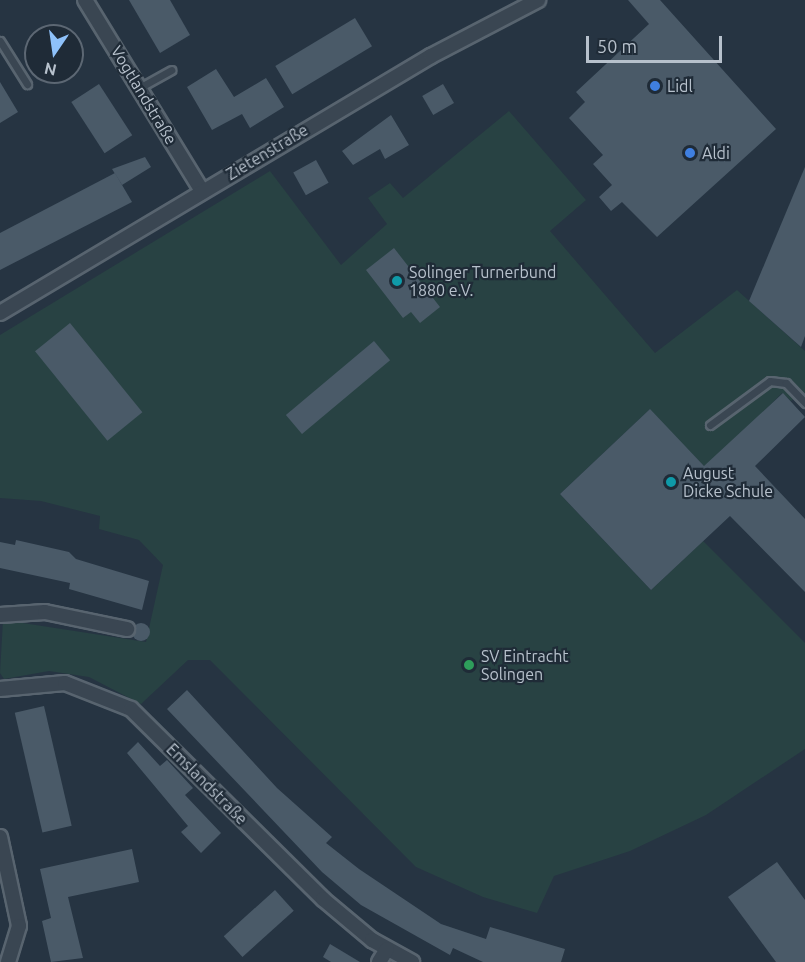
<!DOCTYPE html>
<meta charset="utf-8">
<style>
body{margin:0}
#map{position:relative;width:805px;height:962px;overflow:hidden;background:#263442;font-family:Ubuntu,sans-serif}
div>[style]{position:absolute}
.green>*{inset:0;background:#284243}
.building>*{inset:0;background:#4a5a68;transform-origin:0 0}
.round{border-radius:50%}
.roads{filter:drop-shadow(2px 0 #58646f) drop-shadow(-2px 0 #58646f) drop-shadow(0 2px #58646f) drop-shadow(0 -2px #58646f)}
.lane>*{height:7px;margin:-3.5px;padding:0 3.5px;transform-origin:3.5px;border-radius:3.5px;background:#3a4652}
.street>*{height:14px;margin:-7px;padding:0 7px;transform-origin:7px;border-radius:7px;background:#3a4652}
.dots>*{width:16px;height:16px;translate:-50% -50%;box-sizing:border-box;border:3px solid #1f2b37;border-radius:50%}
span{translate:-50% -50%;white-space:nowrap;text-align:center;line-height:1.15;-webkit-text-stroke:4.5px #1f2b37;paint-order:stroke}
.poi-label{font-size:16px;color:#b7c1cc}
.left{translate:0 -50%;text-align:left}
.street-label{font-size:16px;color:#b7c1cc}
.north{position:absolute;left:24px;top:24px;width:60px;height:60px;box-sizing:border-box;background:#1f2b37;border:2px solid #5c6773;border-radius:50%;rotate:193deg;font-size:16px;font-weight:700;line-height:24px;text-align:center;color:#b7c1cc}
.north::after{content:'';display:block;margin:auto;width:21px;height:27px;background:#8ec1fa;clip-path:polygon(50% 0,100% 100%,50% 72%,0 100%)}
.scale{position:absolute;left:586px;top:36px;width:136px;height:27px;box-sizing:border-box;border:3px solid #b7c1cc;border-top:0;padding-left:8px;font-size:18px;line-height:21px;white-space:nowrap;color:#b7c1cc;-webkit-text-stroke:4px #1f2b37;paint-order:stroke}
</style>
<div id="map">
<div class="green">
<i style="clip-path:polygon(509px 111px,586px 200px,550px 231px,655px 353px,737px 290px,805px 351px,805px 397px,799px 393px,791px 401px,782px 393px,707px 469px,649px 410px,560px 494px,651px 590px,703px 541px,805px 643px,805px 749px,706px 815px,630px 851px,554px 876px,537px 913px,483px 897px,416px 867px,210px 660px,188px 660px,141px 704px,89px 677px,49px 671px,4px 679px,0 673px,3px 620px,146px 642px,163px 565px,139px 540px,99px 529px,100px 516px,41px 501px,0 498px,0 335px,270px 171px,341px 265px,387px 224px,368px 198px,390px 183px,403px 198px)"></i>
</div>
<div class="building">
<i style="clip-path:polygon(129px 0,170px 0,190px 35px,160px 53px)"></i>
<i style="clip-path:polygon(628px 0,660px 0,776px 129px,657px 237px,622px 202px,611px 211px,599px 197px,612px 185px,593px 164px,603px 155px,569px 118px,585px 102px,576px 92px,649px 24px)"></i>
<i style="left:355px;top:18px;width:33px;height:93px;rotate:59deg"></i>
<i style="clip-path:polygon(216px 69px,234px 97px,266px 78px,284px 107px,250px 128px,242px 114px,212px 130px,187px 87px)"></i>
<i style="clip-path:polygon(0 82px,18px 112px,0 123px)"></i>
<i style="left:99px;top:84px;width:61px;height:33px;rotate:57deg"></i>
<i style="left:443px;top:84px;width:22px;height:24px;rotate:60deg"></i>
<i style="clip-path:polygon(391px 115px,409px 145px,385px 159px,380px 149px,353px 165px,342px 151px)"></i>
<i style="clip-path:polygon(145px 157px,151px 167px,122px 185px,112px 169px)"></i>
<i style="left:316px;top:160px;width:26px;height:26px;rotate:61deg"></i>
<i style="clip-path:polygon(805px 167px,805px 336px,801px 347px,749px 301px)"></i>
<i style="clip-path:polygon(115px 173px,132px 202px,0 270px,0 233px)"></i>
<i style="clip-path:polygon(394px 248px,440px 307px,420px 323px,411px 312px,403px 318px,366px 270px)"></i>
<i style="left:70px;top:323px;width:115px;height:45px;rotate:51deg"></i>
<i style="left:374px;top:341px;width:25px;height:115px;rotate:50deg"></i>
<i style="clip-path:polygon(783px 393px,805px 417px,755px 466px,805px 519px,805px 592px,730px 516px,651px 590px,560px 494px,650px 409px,704px 466px)"></i>
<i style="clip-path:polygon(16px 540px,69px 552px,76px 559px,149px 581px,142px 610px,69px 589px,70px 583px,0 568px,0 542px,15px 545px)"></i>
<i class="round" style="left:132px;top:623px;width:18px;height:18px"></i>
<i style="clip-path:polygon(187px 690px,277px 788px,332px 837px,326px 843px,359px 869px,441px 924px,486px 939px,490px 927px,565px 949px,561px 962px,483px 962px,453px 948px,450px 955px,361px 905px,322px 872px,167px 709px)"></i>
<i style="left:44px;top:706px;width:123px;height:30px;rotate:77deg"></i>
<i style="clip-path:polygon(138px 742px,160px 766px,167px 760px,193px 788px,185px 795px,221px 833px,201px 853px,181px 832px,188px 826px,127px 753px)"></i>
<i style="clip-path:polygon(132px 849px,139px 882px,68px 897px,83px 958px,51px 962px,42px 921px,51px 918px,40px 869px)"></i>
<i style="clip-path:polygon(777px 862px,805px 900px,805px 962px,776px 962px,728px 897px)"></i>
<i style="left:275px;top:890px;width:28px;height:69px;rotate:48deg"></i>
<i style="clip-path:polygon(330px 944px,360px 962px,331px 962px,323px 957px)"></i>
</div>
<div class="roads">
<div class="lane">
<i style="left:0;top:41px;width:51px;rotate:57.9deg"></i>
<i style="left:139px;top:88px;width:37px;rotate:-29deg"></i>
<i style="left:710px;top:425px;width:74px;rotate:-36.3deg"></i>
<i style="left:770px;top:381px;width:16px;rotate:7deg"></i>
<i style="left:786px;top:383px;width:28px;rotate:46deg"></i>
</div>
<div class="street">
<i style="left:85px;top:0;width:224px;rotate:58.5deg"></i>
<i style="left:0;top:313px;width:502px;rotate:-30.81deg"></i>
<i style="left:431px;top:56px;width:121px;rotate:-27.6deg"></i>
<i style="left:0;top:615px;width:45px;rotate:-3.8deg"></i>
<i style="left:45px;top:612px;width:84px;rotate:11.7deg"></i>
<i style="left:0;top:689px;width:65px;rotate:-5.3deg"></i>
<i style="left:65px;top:683px;width:71px;rotate:21.5deg"></i>
<i style="left:131px;top:709px;width:270px;rotate:44.7deg"></i>
<i style="left:323px;top:899px;width:64px;rotate:39.9deg"></i>
<i style="left:372px;top:940px;width:46px;rotate:28.8deg"></i>
<i style="left:0;top:837px;width:91px;rotate:77.9deg"></i>
<i style="left:19px;top:926px;width:38px;rotate:107deg"></i>
<i style="left:379px;top:962px;width:15px;rotate:-58deg"></i>
</div>
</div>
<div class="dots">
<i style="left:655px;top:86px;background:#3f7fe0"></i>
<i style="left:690px;top:153px;background:#3f7fe0"></i>
<i style="left:397px;top:281px;background:#0f9aa8"></i>
<i style="left:671px;top:482px;background:#0f9aa8"></i>
<i style="left:469px;top:665px;background:#2e9e5b"></i>
</div>
<div class="poi-label">
<span class="left" style="left:667px;top:86px">Lidl</span>
<span class="left" style="left:702px;top:153px">Aldi</span>
<span class="left" style="left:409px;top:281px">Solinger Turnerbund<br>1880 e.V.</span>
<span class="left" style="left:683px;top:482px">August<br>Dicke Schule</span>
<span class="left" style="left:481px;top:665px">SV Eintracht<br>Solingen</span>
</div>
<div class="street-label">
<span style="left:144px;top:95px;rotate:59deg">Vogtlandstraße</span>
<span style="left:267px;top:152px;rotate:-31deg">Zietenstraße</span>
<span style="left:207px;top:784px;rotate:45deg">Emslandstraße</span>
</div>
<div class="north">N</div>
<div class="scale">50 m</div>
</div>
